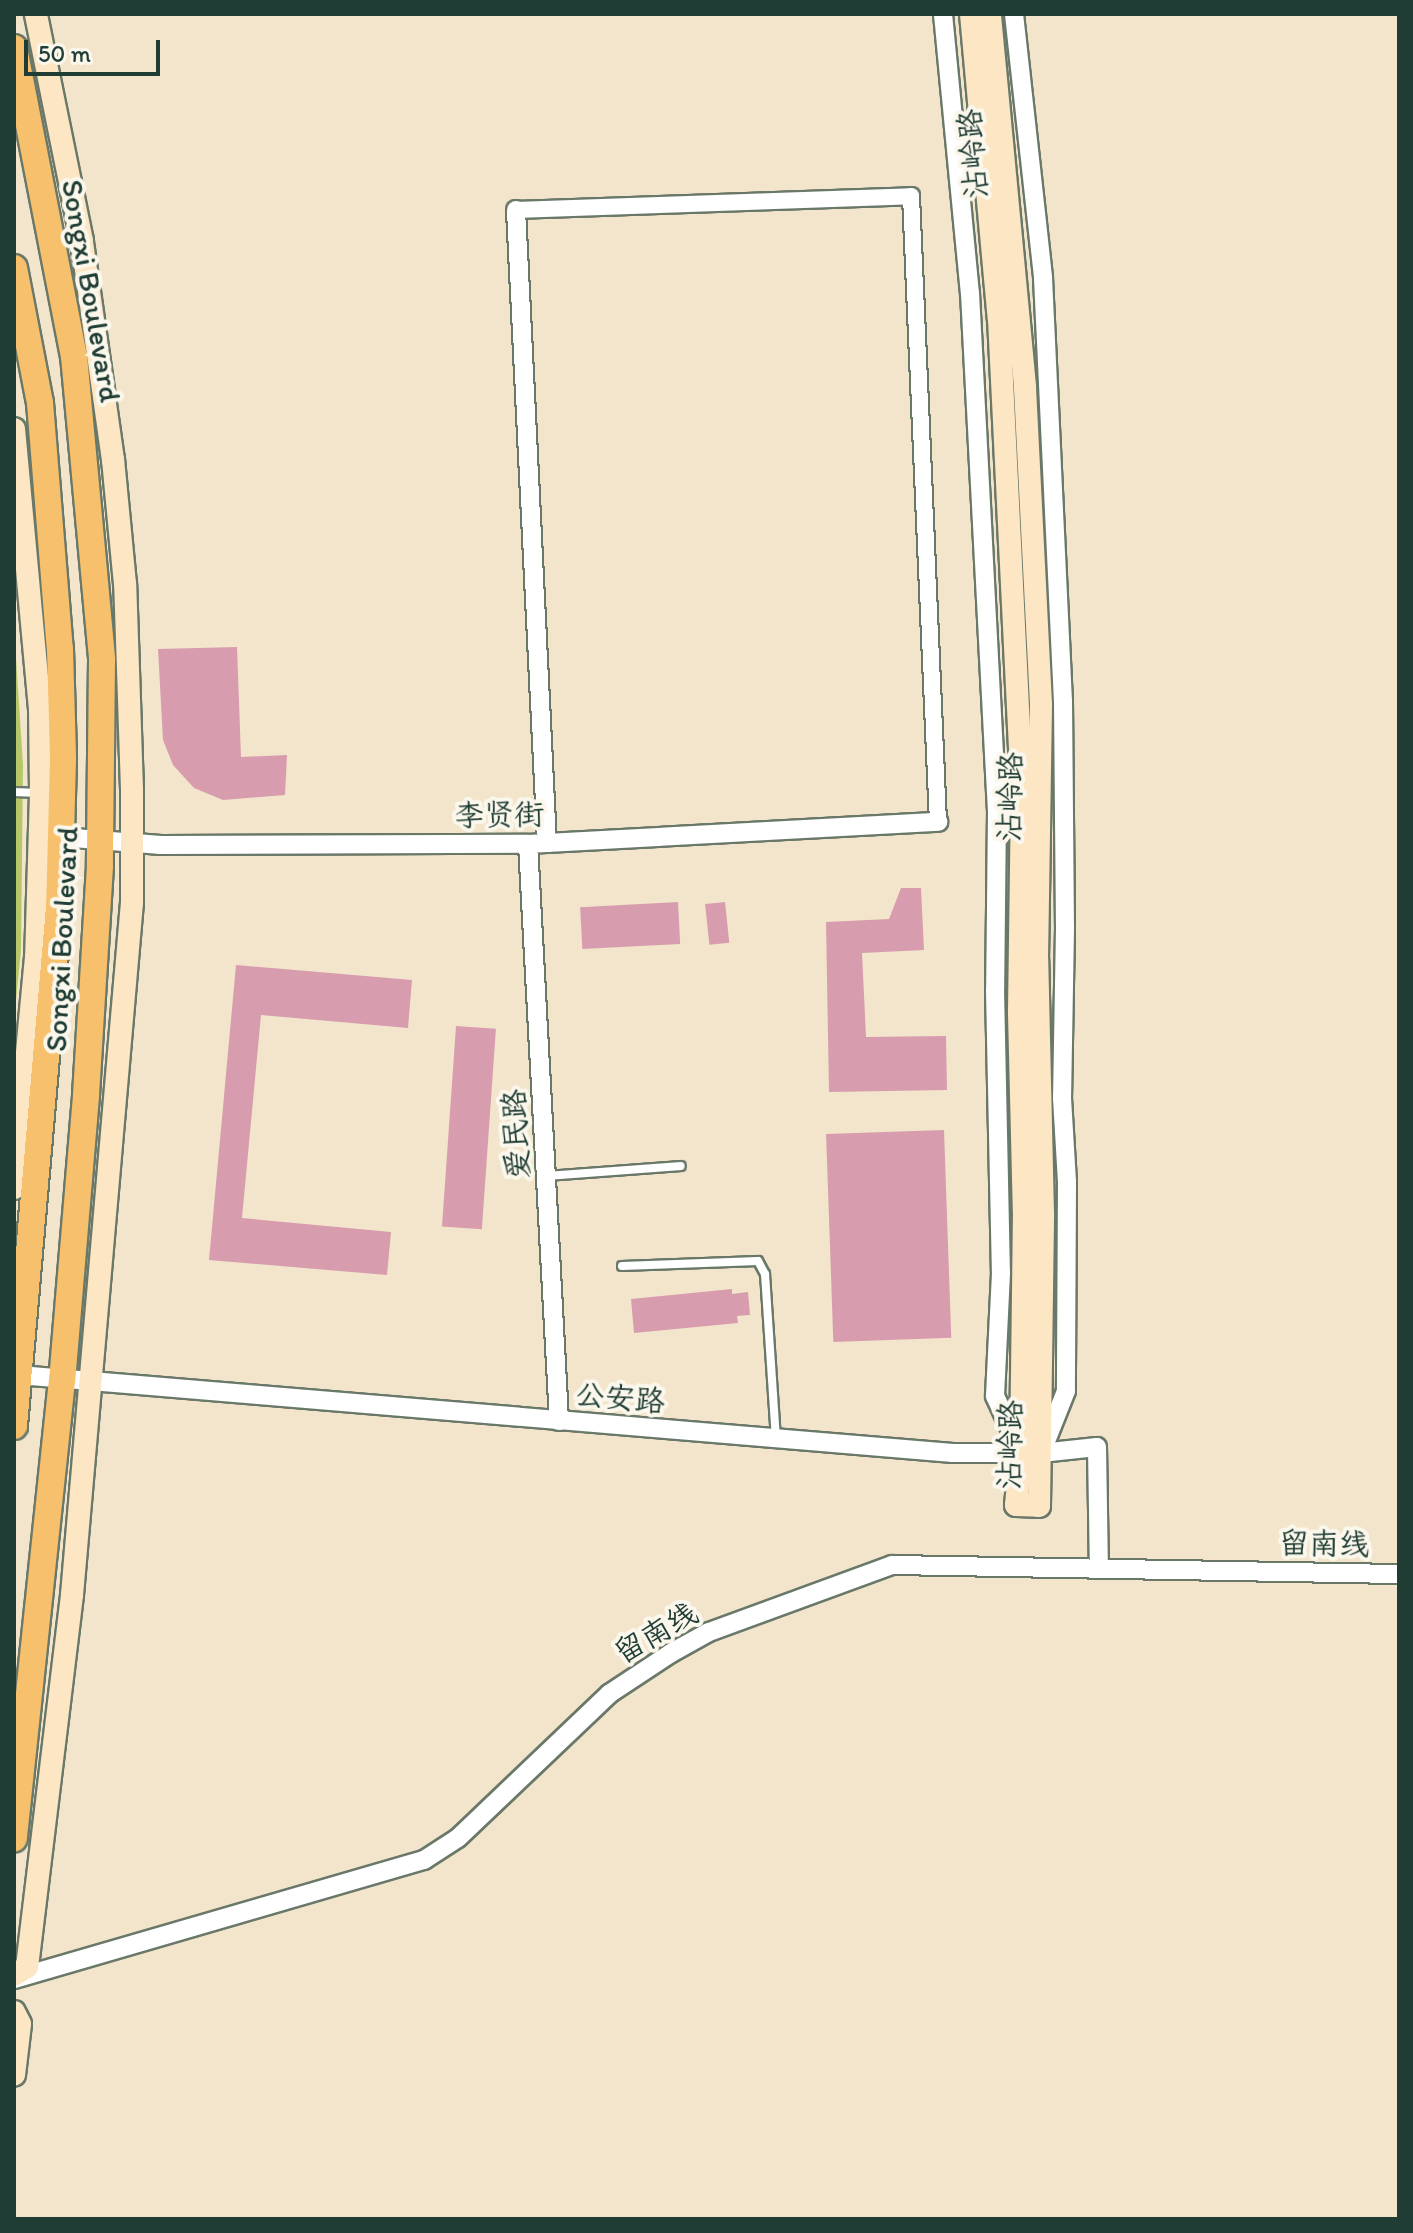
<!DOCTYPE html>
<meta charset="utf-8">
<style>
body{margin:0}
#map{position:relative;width:1413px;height:2233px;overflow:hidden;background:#f2e5cb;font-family:Itim,"LXGW WenKai TC",sans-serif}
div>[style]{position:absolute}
.green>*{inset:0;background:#b6c76a}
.building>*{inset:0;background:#d79dae;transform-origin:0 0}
.roads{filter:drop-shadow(2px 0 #697869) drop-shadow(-2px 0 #697869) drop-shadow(0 2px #697869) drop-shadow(0 -2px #697869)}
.service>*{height:8px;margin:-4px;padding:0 4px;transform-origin:4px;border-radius:4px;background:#fff}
.minor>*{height:16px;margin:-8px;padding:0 8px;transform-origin:8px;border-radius:8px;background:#fff}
.tertiary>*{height:18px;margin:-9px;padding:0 9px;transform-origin:9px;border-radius:9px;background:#fff}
.secondary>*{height:22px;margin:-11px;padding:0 11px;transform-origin:11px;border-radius:11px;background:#fce6c4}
.trunk>*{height:26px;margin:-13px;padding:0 13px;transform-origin:13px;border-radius:13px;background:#f7c06c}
span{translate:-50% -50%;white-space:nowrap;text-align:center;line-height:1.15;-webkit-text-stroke:8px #fbf7ec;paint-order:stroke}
.street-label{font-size:30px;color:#1f3d34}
.frame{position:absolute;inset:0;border:16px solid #1f3d34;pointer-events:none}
.scale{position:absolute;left:24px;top:40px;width:136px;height:36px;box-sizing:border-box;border:4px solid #1f3d34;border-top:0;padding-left:10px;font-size:24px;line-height:28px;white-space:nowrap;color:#1f3d34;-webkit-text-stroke:6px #fbf7ec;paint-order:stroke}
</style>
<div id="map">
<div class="green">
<i style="clip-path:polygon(14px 627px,23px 765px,21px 950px,14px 1021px)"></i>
</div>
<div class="building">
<i style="clip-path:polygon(237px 647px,241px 757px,287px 755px,285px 795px,223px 800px,194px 788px,173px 765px,163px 740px,158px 649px)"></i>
<i style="clip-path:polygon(901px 888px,921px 888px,924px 950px,862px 953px,866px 1037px,946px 1036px,947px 1090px,829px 1092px,826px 922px,889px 919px)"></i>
<i style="left:678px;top:902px;width:42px;height:98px;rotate:87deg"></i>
<i style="left:725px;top:902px;width:41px;height:20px;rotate:84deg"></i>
<i style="clip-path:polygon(236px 965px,412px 980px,408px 1028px,261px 1015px,242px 1218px,391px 1232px,387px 1275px,209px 1260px)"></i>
<i style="left:456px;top:1026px;width:40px;height:201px;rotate:4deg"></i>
<i style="left:944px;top:1130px;width:208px;height:118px;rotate:88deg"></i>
<i style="clip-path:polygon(732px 1289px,732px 1294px,748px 1292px,750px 1315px,737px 1316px,738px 1323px,634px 1333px,631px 1299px)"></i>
</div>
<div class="roads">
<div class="service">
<i style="left:14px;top:792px;width:26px;rotate:2deg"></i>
<i style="left:547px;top:1176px;width:134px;rotate:-4.3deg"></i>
<i style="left:622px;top:1266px;width:136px;rotate:-2.1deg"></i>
<i style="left:758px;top:1261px;width:15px;rotate:62deg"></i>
<i style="left:765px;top:1274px;width:164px;rotate:86.2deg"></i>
</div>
<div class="minor">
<i style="left:516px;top:210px;width:395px;rotate:-2deg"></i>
<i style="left:911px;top:196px;width:627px;rotate:87.53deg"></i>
</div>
<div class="tertiary">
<i style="left:943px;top:14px;width:280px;rotate:84.5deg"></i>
<i style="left:970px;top:293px;width:519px;rotate:87.02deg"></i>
<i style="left:997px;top:811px;width:179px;rotate:90.6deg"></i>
<i style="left:995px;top:990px;width:283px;rotate:88.8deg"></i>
<i style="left:1001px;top:1273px;width:123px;rotate:92.8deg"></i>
<i style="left:995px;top:1396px;width:62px;rotate:65.1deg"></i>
<i style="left:1014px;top:14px;width:266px;rotate:83.7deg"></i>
<i style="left:1043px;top:278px;width:423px;rotate:87.3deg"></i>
<i style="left:1063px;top:701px;width:227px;rotate:89.5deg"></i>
<i style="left:1065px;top:928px;width:170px;rotate:91deg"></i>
<i style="left:1062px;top:1098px;width:84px;rotate:86.6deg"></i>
<i style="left:1067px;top:1182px;width:209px;rotate:90.3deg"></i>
<i style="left:1066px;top:1391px;width:65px;rotate:111.8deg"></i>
<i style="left:516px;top:210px;width:634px;rotate:87.2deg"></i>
<i style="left:61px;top:837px;width:100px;rotate:4.6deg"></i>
<i style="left:161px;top:845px;width:367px;rotate:-0.2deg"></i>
<i style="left:528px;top:844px;width:411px;rotate:-3.1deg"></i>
<i style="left:528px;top:844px;width:578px;rotate:86.92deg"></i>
<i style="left:19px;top:1375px;width:937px;rotate:4.77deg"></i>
<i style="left:953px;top:1453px;width:88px"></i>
<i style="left:1041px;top:1453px;width:56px;rotate:-6.1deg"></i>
<i style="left:1097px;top:1447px;width:121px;rotate:89.1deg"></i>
<i style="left:14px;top:1979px;width:427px;rotate:-16.2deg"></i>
<i style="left:424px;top:1860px;width:40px;rotate:-32.9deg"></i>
<i style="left:458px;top:1838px;width:209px;rotate:-43.6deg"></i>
<i style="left:609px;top:1694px;width:74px;rotate:-33.5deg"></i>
<i style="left:671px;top:1653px;width:43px;rotate:-28.9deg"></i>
<i style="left:709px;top:1632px;width:195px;rotate:-20.1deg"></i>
<i style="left:892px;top:1565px;width:507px;rotate:1.02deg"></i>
</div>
<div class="secondary">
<i style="left:971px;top:14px;width:306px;rotate:84.8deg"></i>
<i style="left:999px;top:319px;width:478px;rotate:87.2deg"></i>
<i style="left:1022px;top:796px;width:217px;rotate:90.8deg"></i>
<i style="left:1019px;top:1013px;width:198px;rotate:88.6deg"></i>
<i style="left:1024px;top:1211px;width:242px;rotate:90.7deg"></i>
<i style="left:1021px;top:1453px;width:52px;rotate:95.5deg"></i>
<i style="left:1016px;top:1505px;width:23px;rotate:2deg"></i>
<i style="left:1039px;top:1506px;width:291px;rotate:-89.2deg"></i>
<i style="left:1043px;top:1215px;width:255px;rotate:-91.3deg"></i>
<i style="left:1037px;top:960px;width:256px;rotate:-89.1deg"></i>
<i style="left:1041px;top:704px;width:318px;rotate:-92.9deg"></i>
<i style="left:1025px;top:386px;width:374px;rotate:-95.4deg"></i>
<i style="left:14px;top:429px;width:281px;rotate:84.7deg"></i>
<i style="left:40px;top:709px;width:84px;rotate:89.3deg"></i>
<i style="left:41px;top:793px;width:164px;rotate:91.7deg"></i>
<i style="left:36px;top:957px;width:232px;rotate:95.4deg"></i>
<i style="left:14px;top:1975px;width:15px;rotate:-32deg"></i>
<i style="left:27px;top:1967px;width:375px;rotate:-83.1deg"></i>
<i style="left:72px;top:1595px;width:696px;rotate:-85.05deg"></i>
<i style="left:132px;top:902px;width:112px;rotate:-90deg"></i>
<i style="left:132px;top:790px;width:206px;rotate:-91.9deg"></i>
<i style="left:125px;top:584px;width:125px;rotate:-95.5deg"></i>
<i style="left:113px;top:460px;width:221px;rotate:-98.1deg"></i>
<i style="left:82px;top:241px;width:232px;rotate:-101.5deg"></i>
<i style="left:14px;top:2012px;width:13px;rotate:63deg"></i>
<i style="left:20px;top:2024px;width:51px;rotate:96.7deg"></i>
</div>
<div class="trunk">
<i style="left:14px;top:48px;width:314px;rotate:79deg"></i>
<i style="left:74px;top:356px;width:305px;rotate:84.7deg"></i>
<i style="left:102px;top:660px;width:206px;rotate:90.6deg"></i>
<i style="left:100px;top:866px;width:230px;rotate:93.5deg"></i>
<i style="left:86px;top:1096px;width:285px;rotate:94.8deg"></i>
<i style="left:62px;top:1380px;width:461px;rotate:96deg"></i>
<i style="left:14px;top:268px;width:137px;rotate:79.1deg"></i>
<i style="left:40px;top:403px;width:247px;rotate:85.4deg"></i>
<i style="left:60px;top:649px;width:110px;rotate:88.4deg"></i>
<i style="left:63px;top:759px;width:148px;rotate:91.5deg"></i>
<i style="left:59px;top:907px;width:521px;rotate:94.96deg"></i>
</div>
</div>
<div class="street-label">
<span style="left:973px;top:154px;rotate:-95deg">沾岭路</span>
<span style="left:91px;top:291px;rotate:80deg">Songxi Boulevard</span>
<span style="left:1010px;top:797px;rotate:-89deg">沾岭路</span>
<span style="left:499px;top:815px;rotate:-1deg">李贤街</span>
<span style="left:62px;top:939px;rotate:-87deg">Songxi Boulevard</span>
<span style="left:516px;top:1134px;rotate:-93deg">爱民路</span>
<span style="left:620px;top:1398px;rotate:5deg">公安路</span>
<span style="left:1010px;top:1445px;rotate:-89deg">沾岭路</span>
<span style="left:1324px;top:1544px;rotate:1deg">留南线</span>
<span style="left:656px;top:1633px;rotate:-30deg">留南线</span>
</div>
<div class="frame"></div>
<div class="scale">50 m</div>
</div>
